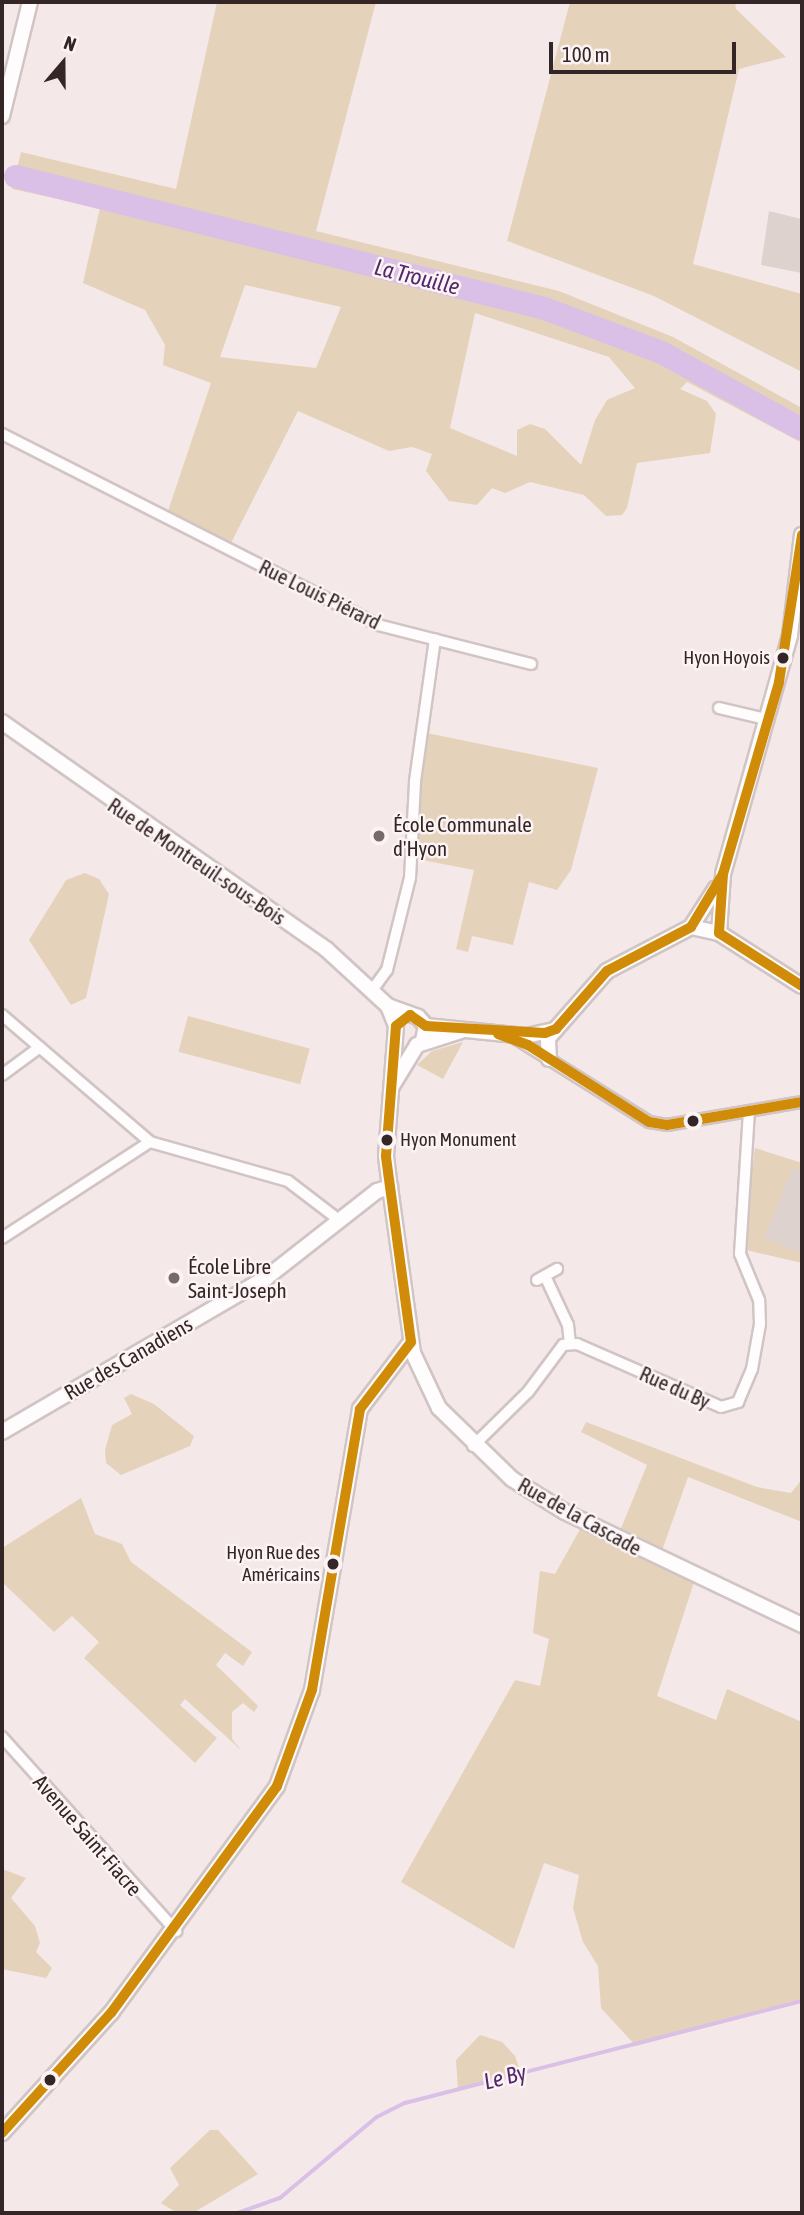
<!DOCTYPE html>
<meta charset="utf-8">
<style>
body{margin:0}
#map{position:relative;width:804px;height:2215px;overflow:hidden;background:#f5e8e8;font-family:"Asap Condensed",sans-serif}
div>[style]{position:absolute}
.green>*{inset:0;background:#e4d3ba;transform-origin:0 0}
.stream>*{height:3.5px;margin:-1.75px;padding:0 1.75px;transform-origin:1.75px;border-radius:1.75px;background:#dabfe7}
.river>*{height:23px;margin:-11.5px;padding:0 11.5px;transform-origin:11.5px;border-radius:11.5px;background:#dabfe7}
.building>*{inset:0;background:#ded2ce}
.roads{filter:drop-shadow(2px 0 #d1c4c4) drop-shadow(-2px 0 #d1c4c4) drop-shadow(0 2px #d1c4c4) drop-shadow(0 -2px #d1c4c4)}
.street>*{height:10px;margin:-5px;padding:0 5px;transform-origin:5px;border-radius:5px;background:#fefcfc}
.secondary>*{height:14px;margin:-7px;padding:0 7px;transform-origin:7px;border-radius:7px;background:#fefcfc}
.bus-1>*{height:10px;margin:-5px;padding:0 5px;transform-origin:5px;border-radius:5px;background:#d08c08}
.dots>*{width:19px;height:19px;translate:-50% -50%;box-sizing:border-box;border:4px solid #fcf4f4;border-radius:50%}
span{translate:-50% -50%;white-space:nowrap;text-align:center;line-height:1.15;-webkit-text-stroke:5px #fcf4f4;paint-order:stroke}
.bus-label{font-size:19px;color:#342526}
.right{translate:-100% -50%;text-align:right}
.left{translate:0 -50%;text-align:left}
.street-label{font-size:21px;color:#342526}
.poi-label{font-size:21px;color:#342526}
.water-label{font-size:23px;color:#53286c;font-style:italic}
.frame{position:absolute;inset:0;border:4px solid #342526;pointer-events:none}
.north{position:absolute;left:28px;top:28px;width:70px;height:70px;-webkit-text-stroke:5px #fcf4f4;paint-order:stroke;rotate:20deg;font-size:19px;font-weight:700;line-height:28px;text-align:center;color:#342526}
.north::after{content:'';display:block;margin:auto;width:24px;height:32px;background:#342526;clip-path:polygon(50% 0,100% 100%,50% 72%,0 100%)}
.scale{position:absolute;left:549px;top:42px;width:187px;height:32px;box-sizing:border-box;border:4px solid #342526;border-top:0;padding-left:9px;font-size:21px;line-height:24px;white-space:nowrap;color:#342526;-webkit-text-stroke:5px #fcf4f4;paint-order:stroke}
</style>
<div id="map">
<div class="green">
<i style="clip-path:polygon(evenodd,217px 2px,376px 2px,316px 231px,559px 291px,673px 337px,802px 408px,802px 443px,687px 382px,680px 389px,707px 401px,716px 414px,710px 453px,637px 463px,627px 508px,622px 515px,606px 516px,584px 495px,530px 482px,505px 493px,492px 488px,477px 505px,449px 501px,426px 471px,432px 454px,412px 447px,389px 451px,298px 411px,228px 549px,166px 517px,211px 383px,163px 365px,165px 345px,145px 310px,83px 283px,100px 208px,12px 189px,21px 152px,176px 189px,217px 2px,245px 285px,341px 307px,316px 368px,220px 357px,245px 285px,217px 2px,475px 313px,609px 357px,635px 388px,607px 400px,595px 420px,581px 465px,545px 429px,530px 424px,517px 430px,517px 456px,450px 428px,475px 313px)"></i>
<i style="clip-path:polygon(570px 2px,735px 2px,736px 9px,786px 57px,739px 69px,693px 264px,802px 294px,802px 372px,654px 296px,507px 241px)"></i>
<i style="clip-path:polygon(422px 732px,598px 768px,571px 870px,557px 890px,529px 882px,513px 945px,472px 936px,468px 952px,456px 949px,474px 870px,412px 858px)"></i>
<i style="clip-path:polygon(85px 873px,99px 879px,109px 894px,86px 998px,71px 1005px,29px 940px,66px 880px)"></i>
<i style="left:188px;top:1016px;width:126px;height:37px;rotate:15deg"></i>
<i style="clip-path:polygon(463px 1042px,443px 1079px,417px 1065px,432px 1051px)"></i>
<i style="clip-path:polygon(755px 1148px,802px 1163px,802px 1263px,742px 1249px)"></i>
<i style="clip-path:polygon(131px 1394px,154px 1404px,194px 1436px,190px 1446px,121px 1475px,106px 1463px,105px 1450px,112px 1425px,132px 1414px,124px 1398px)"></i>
<i style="clip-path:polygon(586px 1422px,757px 1487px,791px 1493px,802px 1479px,802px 1522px,688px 1477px,659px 1559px,696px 1576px,657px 1696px,716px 1720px,727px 1689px,802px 1722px,802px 2001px,636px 2046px,601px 2008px,598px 1966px,583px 1942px,573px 1908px,579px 1875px,544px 1863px,514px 1949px,401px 1882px,515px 1680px,540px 1686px,549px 1639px,533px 1633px,540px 1571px,555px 1574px,584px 1522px,617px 1538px,647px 1465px,581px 1432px)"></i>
<i style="clip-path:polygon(81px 1498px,95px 1534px,122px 1544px,131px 1562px,252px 1652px,243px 1666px,225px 1653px,216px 1665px,258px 1706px,254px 1712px,243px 1703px,232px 1712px,232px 1739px,242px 1751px,185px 1699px,180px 1705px,217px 1738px,195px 1763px,84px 1658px,99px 1642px,72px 1616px,54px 1632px,2px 1582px,2px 1548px)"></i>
<i style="clip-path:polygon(2px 1869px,26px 1878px,11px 1898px,35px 1926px,40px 1943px,36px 1952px,52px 1968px,46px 1978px,2px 1969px)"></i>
<i style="clip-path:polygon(480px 2035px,502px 2042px,515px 2056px,521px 2074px,458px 2090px,456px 2060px)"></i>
<i style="clip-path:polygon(210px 2130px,218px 2130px,258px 2174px,193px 2213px,177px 2213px,161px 2203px,179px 2185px,170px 2168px)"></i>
</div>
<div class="stream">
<i style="left:238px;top:2213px;width:45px;rotate:-19.7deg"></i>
<i style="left:280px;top:2198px;width:126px;rotate:-39.9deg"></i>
<i style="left:377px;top:2117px;width:31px;rotate:-27deg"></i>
<i style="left:405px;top:2103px;width:410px;rotate:-14.4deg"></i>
</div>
<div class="river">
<i style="left:15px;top:176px;width:545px;rotate:14.01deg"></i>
<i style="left:544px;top:308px;width:125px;rotate:20.6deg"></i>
<i style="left:661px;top:352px;width:158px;rotate:28.7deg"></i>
</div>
<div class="building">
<i style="clip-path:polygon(769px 211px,801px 219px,802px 273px,761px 265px)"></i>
<i style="clip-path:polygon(793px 1168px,802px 1172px,802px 1253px,764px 1238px)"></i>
</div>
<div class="roads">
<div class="street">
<i style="left:2px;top:434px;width:422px;rotate:26.9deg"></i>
<i style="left:378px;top:625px;width:158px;rotate:14.3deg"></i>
<i style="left:719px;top:708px;width:48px;rotate:13.2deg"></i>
<i style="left:373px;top:989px;width:24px;rotate:-54deg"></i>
<i style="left:387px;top:970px;width:95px;rotate:-76deg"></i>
<i style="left:410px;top:878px;width:97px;rotate:-87deg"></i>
<i style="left:415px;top:781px;width:143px;rotate:-82deg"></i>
<i style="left:2px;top:1015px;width:195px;rotate:40.6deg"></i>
<i style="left:150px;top:1142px;width:143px;rotate:15.8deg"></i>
<i style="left:288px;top:1181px;width:64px;rotate:37.4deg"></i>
<i style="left:512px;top:1036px;width:162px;rotate:32.1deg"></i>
<i style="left:649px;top:1122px;width:18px;rotate:9deg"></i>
<i style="left:667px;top:1125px;width:137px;rotate:-9.7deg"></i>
<i style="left:2px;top:1075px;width:47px;rotate:-36.4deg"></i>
<i style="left:2px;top:1238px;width:176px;rotate:-33deg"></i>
<i style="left:545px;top:1276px;width:54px;rotate:64.9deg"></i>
<i style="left:568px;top:1325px;width:19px;rotate:84deg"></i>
<i style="left:537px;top:1280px;width:23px;rotate:-29deg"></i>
<i style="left:473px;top:1446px;width:77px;rotate:-44.5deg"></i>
<i style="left:528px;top:1392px;width:59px;rotate:-53.3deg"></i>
<i style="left:563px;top:1345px;width:14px;rotate:-4deg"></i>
<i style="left:577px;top:1344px;width:157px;rotate:23.6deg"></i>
<i style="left:721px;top:1407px;width:18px;rotate:-16deg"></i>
<i style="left:738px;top:1402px;width:36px;rotate:-67deg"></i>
<i style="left:752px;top:1369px;width:46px;rotate:-79.9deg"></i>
<i style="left:760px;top:1324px;width:24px;rotate:-92deg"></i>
<i style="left:759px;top:1300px;width:50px;rotate:-112.4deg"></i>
<i style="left:740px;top:1254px;width:142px;rotate:-86.4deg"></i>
<i style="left:2px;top:1737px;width:261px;rotate:48.1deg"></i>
</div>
<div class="secondary">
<i style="left:2px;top:116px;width:117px;rotate:-76.2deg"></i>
<i style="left:2px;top:722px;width:396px;rotate:35deg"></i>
<i style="left:326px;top:949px;width:84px;rotate:42.6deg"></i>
<i style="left:388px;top:1006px;width:32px;rotate:20deg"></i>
<i style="left:418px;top:1017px;width:12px;rotate:48deg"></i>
<i style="left:426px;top:1026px;width:14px;rotate:102deg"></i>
<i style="left:691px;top:927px;width:46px;rotate:-57.3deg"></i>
<i style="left:719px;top:933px;width:59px;rotate:-86.1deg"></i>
<i style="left:723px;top:874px;width:248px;rotate:-74.3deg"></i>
<i style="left:790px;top:635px;width:101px;rotate:-83.2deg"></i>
<i style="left:388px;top:1006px;width:22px;rotate:68deg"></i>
<i style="left:396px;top:1026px;width:130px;rotate:94.4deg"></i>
<i style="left:386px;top:1156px;width:31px;rotate:83deg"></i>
<i style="left:390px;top:1187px;width:168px;rotate:82.1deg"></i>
<i style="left:413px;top:1353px;width:61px;rotate:64.7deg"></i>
<i style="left:439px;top:1408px;width:102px;rotate:44.2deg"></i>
<i style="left:512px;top:1479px;width:62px;rotate:31.9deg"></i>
<i style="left:565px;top:1512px;width:263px;rotate:25.5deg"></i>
<i style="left:426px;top:1026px;width:100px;rotate:5.7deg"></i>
<i style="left:526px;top:1036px;width:30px;rotate:-12deg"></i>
<i style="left:549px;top:1059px;width:21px;rotate:-93deg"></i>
<i style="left:548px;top:1038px;width:89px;rotate:-48.6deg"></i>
<i style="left:607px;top:971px;width:95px;rotate:-27.6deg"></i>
<i style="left:691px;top:927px;width:29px;rotate:12deg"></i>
<i style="left:719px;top:933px;width:98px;rotate:32.6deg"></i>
<i style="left:392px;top:1086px;width:48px;rotate:-58.6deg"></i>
<i style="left:417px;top:1045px;width:46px;rotate:-17.7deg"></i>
<i style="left:2px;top:1432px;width:306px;rotate:-30.3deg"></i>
<i style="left:266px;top:1278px;width:141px;rotate:-38.1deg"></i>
<i style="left:377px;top:1191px;width:14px;rotate:-17deg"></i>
<i style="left:2px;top:2133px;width:162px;rotate:-47.8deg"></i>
<i style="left:111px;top:2013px;width:281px;rotate:-53.8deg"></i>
<i style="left:277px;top:1786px;width:102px;rotate:-70deg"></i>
<i style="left:312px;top:1690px;width:285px;rotate:-80.3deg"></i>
<i style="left:360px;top:1409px;width:84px;rotate:-52.7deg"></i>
</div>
</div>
<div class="bus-1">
<i style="left:723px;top:874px;width:59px;rotate:93.9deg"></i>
<i style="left:719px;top:933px;width:98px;rotate:32.6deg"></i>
<i style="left:498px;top:1034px;width:32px;rotate:20deg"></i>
<i style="left:528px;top:1045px;width:143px;rotate:32.5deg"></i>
<i style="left:649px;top:1122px;width:18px;rotate:9deg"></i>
<i style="left:667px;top:1125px;width:137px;rotate:-9.7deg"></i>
<i style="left:411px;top:1342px;width:188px;rotate:-97.7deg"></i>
<i style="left:386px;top:1156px;width:130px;rotate:-85.6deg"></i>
<i style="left:396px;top:1026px;width:18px;rotate:-38deg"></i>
<i style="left:410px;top:1015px;width:19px;rotate:35deg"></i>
<i style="left:426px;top:1026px;width:119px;rotate:3.4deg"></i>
<i style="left:545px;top:1033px;width:12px;rotate:-20deg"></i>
<i style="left:556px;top:1029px;width:77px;rotate:-48.7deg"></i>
<i style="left:607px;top:971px;width:95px;rotate:-27.6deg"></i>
<i style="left:691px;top:927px;width:62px;rotate:-58.9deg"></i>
<i style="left:723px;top:874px;width:200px;rotate:-73.7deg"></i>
<i style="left:779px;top:682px;width:149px;rotate:-81.1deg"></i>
<i style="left:2px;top:2133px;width:162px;rotate:-47.8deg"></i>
<i style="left:111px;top:2013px;width:281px;rotate:-53.8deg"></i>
<i style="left:277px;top:1786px;width:102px;rotate:-70deg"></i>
<i style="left:312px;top:1690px;width:285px;rotate:-80.3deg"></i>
<i style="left:360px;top:1409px;width:84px;rotate:-52.7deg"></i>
</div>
<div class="dots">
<i style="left:783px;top:658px;background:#342526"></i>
<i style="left:379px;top:836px;background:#78696a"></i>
<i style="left:693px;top:1121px;background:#342526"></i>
<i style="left:387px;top:1140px;background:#342526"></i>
<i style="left:174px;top:1278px;background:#78696a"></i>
<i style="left:333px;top:1564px;background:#342526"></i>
<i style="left:50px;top:2080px;background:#342526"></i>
</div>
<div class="bus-label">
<span class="right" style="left:770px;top:658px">Hyon Hoyois</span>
<span class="left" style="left:400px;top:1140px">Hyon Monument</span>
<span class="right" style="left:320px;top:1564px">Hyon Rue des<br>Américains</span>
</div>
<div class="street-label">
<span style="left:320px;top:594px;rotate:26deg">Rue Louis Piérard</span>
<span style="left:197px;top:861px;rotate:34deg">Rue de Montreuil-sous-Bois</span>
<span style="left:128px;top:1358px;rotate:-30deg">Rue des Canadiens</span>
<span style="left:675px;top:1387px;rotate:24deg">Rue du By</span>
<span style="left:580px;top:1516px;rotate:29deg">Rue de la Cascade</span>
<span style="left:88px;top:1835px;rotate:49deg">Avenue Saint-Fiacre</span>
</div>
<div class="poi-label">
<span class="left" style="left:393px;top:836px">École Communale<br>d'Hyon</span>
<span class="left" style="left:188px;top:1278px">École Libre<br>Saint-Joseph</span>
</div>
<div class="water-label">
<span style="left:417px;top:277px;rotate:14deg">La Trouille</span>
<span style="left:505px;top:2077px;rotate:-14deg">Le By</span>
</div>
<div class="frame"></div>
<div class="north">N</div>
<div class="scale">100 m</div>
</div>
